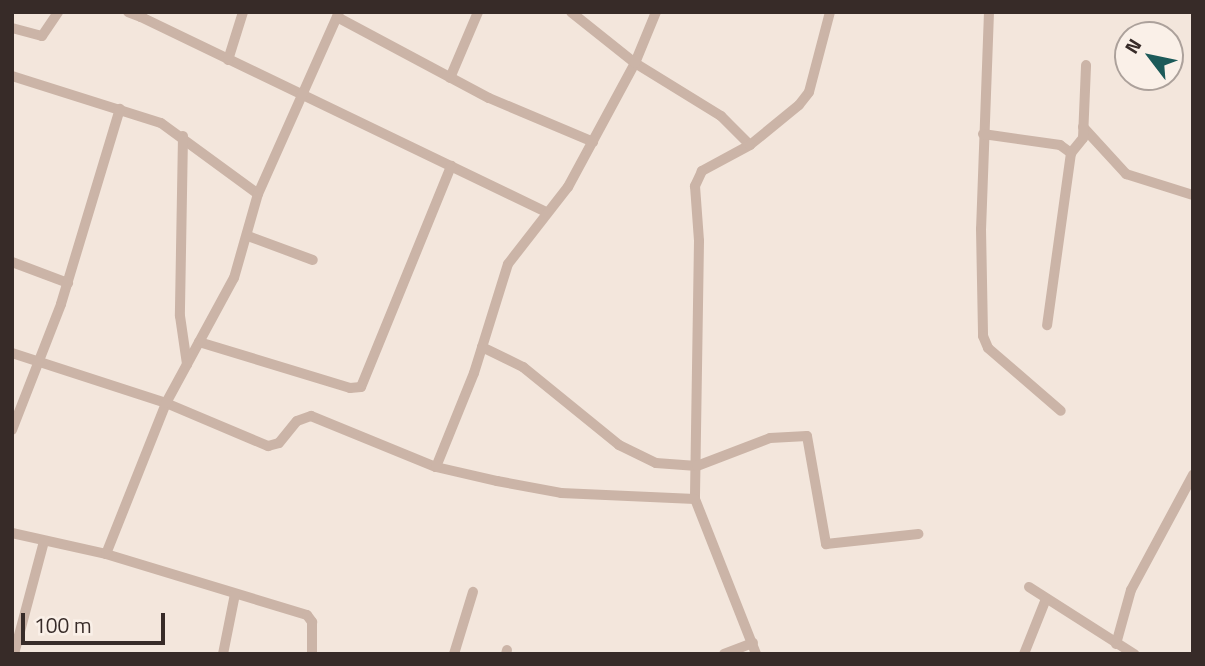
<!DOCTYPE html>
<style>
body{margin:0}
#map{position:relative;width:1205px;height:666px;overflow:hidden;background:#f3e6dc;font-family:"Titillium Web",sans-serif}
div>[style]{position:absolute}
.street>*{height:10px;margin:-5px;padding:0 5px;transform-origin:5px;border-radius:5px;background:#cbb4a7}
span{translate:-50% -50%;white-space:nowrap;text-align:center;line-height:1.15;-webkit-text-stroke:6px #faf0e8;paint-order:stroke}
.frame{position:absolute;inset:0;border:14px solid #372b28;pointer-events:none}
.north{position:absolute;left:1114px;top:21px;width:70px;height:70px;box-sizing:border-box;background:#faf0e8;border:2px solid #aca19b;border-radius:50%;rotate:302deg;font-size:19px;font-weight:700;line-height:28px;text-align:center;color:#372b28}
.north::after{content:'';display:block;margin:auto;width:24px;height:32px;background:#1c5a59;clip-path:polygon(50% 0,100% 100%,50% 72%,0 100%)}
.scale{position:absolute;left:21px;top:613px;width:144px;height:32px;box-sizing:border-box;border:4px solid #372b28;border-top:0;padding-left:9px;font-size:21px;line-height:24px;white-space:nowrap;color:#372b28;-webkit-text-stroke:5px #faf0e8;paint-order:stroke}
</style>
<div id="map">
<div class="street">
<i style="left:128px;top:12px;width:14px;rotate:21deg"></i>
<i style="left:141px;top:17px;width:4px;rotate:-76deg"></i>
<i style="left:571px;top:12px;width:82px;rotate:38.6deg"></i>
<i style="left:635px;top:63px;width:101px;rotate:31.6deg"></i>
<i style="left:721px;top:116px;width:41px;rotate:45deg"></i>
<i style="left:750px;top:145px;width:55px;rotate:151.6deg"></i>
<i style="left:702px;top:171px;width:17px;rotate:115deg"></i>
<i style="left:695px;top:186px;width:55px;rotate:85.8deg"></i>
<i style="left:699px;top:241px;width:258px;rotate:90.9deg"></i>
<i style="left:695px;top:499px;width:167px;rotate:68.5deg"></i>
<i style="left:989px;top:12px;width:217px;rotate:92.1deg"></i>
<i style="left:981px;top:229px;width:107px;rotate:88.9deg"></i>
<i style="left:983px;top:336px;width:13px;rotate:67deg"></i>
<i style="left:988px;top:348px;width:96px;rotate:40.8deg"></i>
<i style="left:141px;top:17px;width:449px;rotate:25.7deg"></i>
<i style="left:337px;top:17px;width:172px;rotate:28.1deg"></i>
<i style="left:489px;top:98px;width:113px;rotate:22.9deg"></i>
<i style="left:12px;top:28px;width:31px;rotate:15deg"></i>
<i style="left:42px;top:36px;width:29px;rotate:-56deg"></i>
<i style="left:228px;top:60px;width:50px;rotate:-72.6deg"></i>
<i style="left:12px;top:76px;width:156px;rotate:17.5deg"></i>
<i style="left:161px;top:123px;width:120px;rotate:36.2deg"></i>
<i style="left:450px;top:78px;width:72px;rotate:-67deg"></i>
<i style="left:1083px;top:127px;width:64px;rotate:47.5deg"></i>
<i style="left:1126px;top:174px;width:70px;rotate:17.4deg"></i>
<i style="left:983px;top:134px;width:78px;rotate:8.1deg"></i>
<i style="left:1060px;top:145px;width:14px;rotate:36deg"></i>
<i style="left:1071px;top:153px;width:174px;rotate:97.9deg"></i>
<i style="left:183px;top:136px;width:180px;rotate:91deg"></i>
<i style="left:180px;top:316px;width:49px;rotate:81.7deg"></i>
<i style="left:750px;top:145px;width:63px;rotate:-39.2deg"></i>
<i style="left:799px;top:105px;width:16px;rotate:-52deg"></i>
<i style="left:809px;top:92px;width:83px;rotate:-75.3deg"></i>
<i style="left:1071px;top:153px;width:19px;rotate:-51deg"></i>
<i style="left:1083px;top:138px;width:73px;rotate:-87.6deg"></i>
<i style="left:248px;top:236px;width:69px;rotate:20.3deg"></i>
<i style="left:12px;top:262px;width:60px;rotate:20.6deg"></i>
<i style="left:199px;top:342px;width:158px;rotate:16.9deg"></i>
<i style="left:350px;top:388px;width:11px;rotate:-5deg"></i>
<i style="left:361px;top:387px;width:239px;rotate:-67.8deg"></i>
<i style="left:482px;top:347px;width:46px;rotate:26deg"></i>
<i style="left:523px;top:367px;width:124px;rotate:39.1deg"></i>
<i style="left:619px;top:445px;width:41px;rotate:25.9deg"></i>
<i style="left:656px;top:463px;width:41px;rotate:4.2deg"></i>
<i style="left:697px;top:466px;width:78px;rotate:-21deg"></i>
<i style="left:770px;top:438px;width:37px;rotate:-3deg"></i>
<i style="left:807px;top:436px;width:110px;rotate:80deg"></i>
<i style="left:826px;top:544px;width:93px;rotate:-6.2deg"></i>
<i style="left:12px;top:353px;width:162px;rotate:18deg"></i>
<i style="left:166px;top:403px;width:111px;rotate:22.9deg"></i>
<i style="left:268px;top:446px;width:11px;rotate:-15deg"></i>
<i style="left:279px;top:443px;width:28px;rotate:-51deg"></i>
<i style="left:297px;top:421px;width:15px;rotate:-20deg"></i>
<i style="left:311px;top:416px;width:135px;rotate:22.2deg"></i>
<i style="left:436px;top:467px;width:63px;rotate:12.9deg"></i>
<i style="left:497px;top:481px;width:65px;rotate:10.6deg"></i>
<i style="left:561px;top:493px;width:134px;rotate:2.6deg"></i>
<i style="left:12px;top:430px;width:135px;rotate:-68.7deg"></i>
<i style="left:61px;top:304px;width:204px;rotate:-73.2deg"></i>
<i style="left:436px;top:467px;width:101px;rotate:-68deg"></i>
<i style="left:474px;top:373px;width:114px;rotate:-72.7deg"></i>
<i style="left:508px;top:264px;width:98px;rotate:-52.1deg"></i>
<i style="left:568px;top:187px;width:141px;rotate:-61.6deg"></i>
<i style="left:635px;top:63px;width:55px;rotate:-67.6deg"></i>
<i style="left:12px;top:533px;width:96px;rotate:12.6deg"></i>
<i style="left:106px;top:554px;width:210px;rotate:16.9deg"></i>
<i style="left:307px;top:615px;width:9px;rotate:54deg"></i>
<i style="left:312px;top:622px;width:32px;rotate:90deg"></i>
<i style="left:106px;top:554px;width:162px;rotate:-68.3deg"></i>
<i style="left:166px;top:403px;width:142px;rotate:-61.5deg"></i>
<i style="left:234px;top:278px;width:87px;rotate:-74.1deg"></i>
<i style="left:258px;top:194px;width:199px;rotate:-66deg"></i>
<i style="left:1029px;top:587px;width:125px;rotate:32.5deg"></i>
<i style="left:1116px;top:644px;width:56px;rotate:-74.5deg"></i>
<i style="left:1131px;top:590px;width:131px;rotate:-61.7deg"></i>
<i style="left:14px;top:654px;width:117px;rotate:-75.1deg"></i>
<i style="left:223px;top:654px;width:61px;rotate:-78.7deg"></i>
<i style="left:454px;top:654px;width:65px;rotate:-73deg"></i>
<i style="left:506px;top:654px;width:4px;rotate:-76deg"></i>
<i style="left:724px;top:654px;width:31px;rotate:-21deg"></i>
<i style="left:1024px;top:654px;width:59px;rotate:-68.2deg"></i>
</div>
<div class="frame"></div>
<div class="north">N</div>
<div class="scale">100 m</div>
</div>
